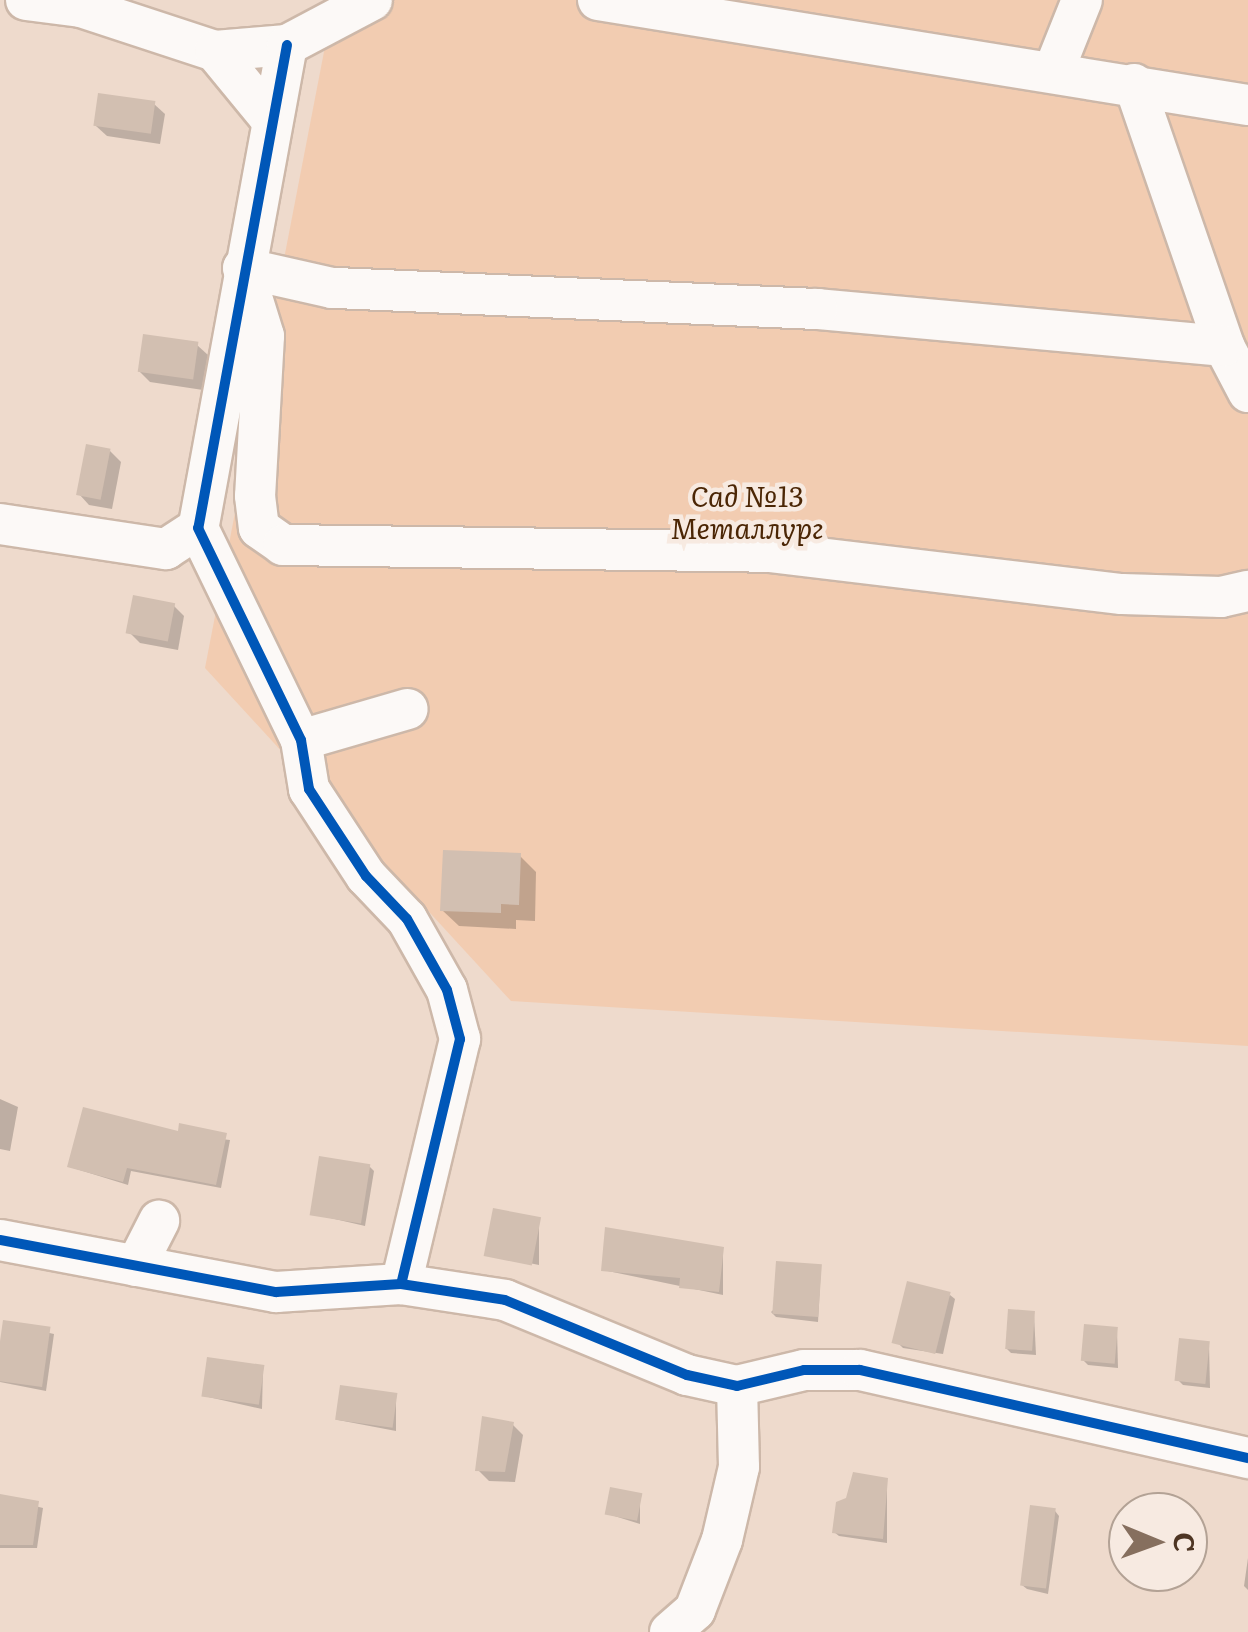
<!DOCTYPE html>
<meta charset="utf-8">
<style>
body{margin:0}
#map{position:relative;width:1248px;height:1632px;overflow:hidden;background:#eedacc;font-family:Literata,serif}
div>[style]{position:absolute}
.green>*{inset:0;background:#f2ccb1}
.shadow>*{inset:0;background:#0003}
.building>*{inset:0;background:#d2bfb1;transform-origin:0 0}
.roads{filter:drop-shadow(2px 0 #cdb8a9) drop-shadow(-2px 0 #cdb8a9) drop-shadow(0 2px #cdb8a9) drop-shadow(0 -2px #cdb8a9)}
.minor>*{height:40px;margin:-20px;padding:0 20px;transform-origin:20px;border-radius:20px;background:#fcf9f7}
.cycleway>*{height:10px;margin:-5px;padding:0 5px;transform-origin:5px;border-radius:5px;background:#0057b8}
span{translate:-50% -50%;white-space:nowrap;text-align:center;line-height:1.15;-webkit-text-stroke:9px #f7eae1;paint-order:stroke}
.park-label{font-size:28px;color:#4b2605;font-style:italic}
.north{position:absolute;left:1108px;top:1492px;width:100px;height:100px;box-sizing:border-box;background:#f7eae1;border:2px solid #b3a295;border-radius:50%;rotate:91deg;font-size:28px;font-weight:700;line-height:40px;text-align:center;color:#4e3523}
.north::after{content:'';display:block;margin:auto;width:35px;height:45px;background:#866f5e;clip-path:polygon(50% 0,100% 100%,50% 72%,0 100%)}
</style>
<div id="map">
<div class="green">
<i style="clip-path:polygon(334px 0,1248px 0,1248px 1046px,511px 1001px,205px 668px)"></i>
</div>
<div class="shadow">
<i style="clip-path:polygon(154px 104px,165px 114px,160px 144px,107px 136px,96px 126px)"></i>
<i style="clip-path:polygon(197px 345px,208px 355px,203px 390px,150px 382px,139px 371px)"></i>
<i style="clip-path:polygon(110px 451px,121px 462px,112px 509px,89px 505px,79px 494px)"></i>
<i style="clip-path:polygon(174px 606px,184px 616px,178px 650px,140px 643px,129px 632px)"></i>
<i style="clip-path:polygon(520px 856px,536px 872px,535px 921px,516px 920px,516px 929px,459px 926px,442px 910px)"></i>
<i style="clip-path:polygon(0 1099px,18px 1107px,10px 1151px,0 1149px)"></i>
<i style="clip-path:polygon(180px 1134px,230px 1140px,221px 1188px,131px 1171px,128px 1185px,70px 1167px)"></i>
<i style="clip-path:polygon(369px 1166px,374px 1171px,365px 1226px,313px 1214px)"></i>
<i style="clip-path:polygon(539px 1220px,539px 1265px,489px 1255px)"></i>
<i style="clip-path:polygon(723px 1249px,723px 1295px,603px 1270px)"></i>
<i style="clip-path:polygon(821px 1267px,818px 1322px,776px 1317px,771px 1312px)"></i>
<i style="clip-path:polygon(950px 1295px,955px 1299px,943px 1354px,903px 1348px,898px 1343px)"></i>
<i style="clip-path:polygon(1034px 1314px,1036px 1355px,1011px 1353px,1006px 1348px)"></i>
<i style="clip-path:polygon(5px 1323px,54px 1334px,46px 1391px,0 1382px)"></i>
<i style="clip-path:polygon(1117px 1330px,1118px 1368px,1088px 1365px,1083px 1360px)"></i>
<i style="clip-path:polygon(1209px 1344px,1210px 1388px,1183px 1385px,1178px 1380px)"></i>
<i style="clip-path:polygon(263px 1368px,262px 1409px,204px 1396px)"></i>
<i style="clip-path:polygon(396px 1396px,396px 1431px,338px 1420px)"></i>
<i style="clip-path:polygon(512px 1424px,523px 1435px,515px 1482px,489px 1481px,478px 1470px)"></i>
<i style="clip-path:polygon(887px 1480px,887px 1543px,839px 1536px,834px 1532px)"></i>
<i style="clip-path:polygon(640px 1495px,640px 1524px,608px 1514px)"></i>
<i style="clip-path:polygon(0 1497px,43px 1508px,37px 1548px,0 1548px)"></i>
<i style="clip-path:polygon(1055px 1511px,1059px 1516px,1048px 1594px,1027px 1589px,1022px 1585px)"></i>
<i style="clip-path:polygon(1248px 1558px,1248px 1590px,1244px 1586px)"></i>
</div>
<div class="building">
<i style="left:98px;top:93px;width:58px;height:33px;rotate:8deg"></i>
<i style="left:143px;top:334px;width:56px;height:38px;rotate:8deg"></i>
<i style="left:86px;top:444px;width:25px;height:52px;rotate:11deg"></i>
<i style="left:133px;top:595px;width:43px;height:39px;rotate:11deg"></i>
<i style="clip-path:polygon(443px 850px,521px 853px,519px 905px,501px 904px,501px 913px,440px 911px)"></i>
<i style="clip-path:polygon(83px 1107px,178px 1131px,179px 1123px,227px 1133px,216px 1185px,127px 1168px,123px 1182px,67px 1167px)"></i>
<i style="left:319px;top:1156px;width:52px;height:60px;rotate:9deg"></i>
<i style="left:493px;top:1208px;width:49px;height:49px;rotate:11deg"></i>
<i style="clip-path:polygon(605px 1227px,724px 1247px,719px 1292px,679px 1288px,680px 1278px,601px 1271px)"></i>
<i style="left:776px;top:1261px;width:46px;height:53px;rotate:4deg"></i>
<i style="left:907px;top:1281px;width:45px;height:64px;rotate:14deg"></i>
<i style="left:1008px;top:1309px;width:27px;height:40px;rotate:4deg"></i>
<i style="left:3px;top:1320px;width:48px;height:61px;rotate:8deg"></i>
<i style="left:1084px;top:1324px;width:34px;height:37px;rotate:5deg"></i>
<i style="left:1179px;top:1338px;width:31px;height:43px;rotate:6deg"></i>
<i style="left:207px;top:1357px;width:58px;height:40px;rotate:8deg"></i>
<i style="left:340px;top:1385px;width:58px;height:35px;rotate:8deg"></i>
<i style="clip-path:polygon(482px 1416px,514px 1422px,505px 1472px,475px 1471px)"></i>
<i style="clip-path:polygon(853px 1472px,888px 1478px,883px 1539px,832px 1533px,836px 1502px,846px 1498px)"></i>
<i style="left:610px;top:1487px;width:33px;height:28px;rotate:11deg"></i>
<i style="clip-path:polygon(0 1494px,39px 1501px,33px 1545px,0 1545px)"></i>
<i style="left:1030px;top:1505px;width:26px;height:81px;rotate:7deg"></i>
</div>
<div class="roads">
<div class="minor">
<i style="left:26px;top:0;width:55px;rotate:7.3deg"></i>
<i style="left:81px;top:7px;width:141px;rotate:18.2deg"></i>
<i style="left:215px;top:51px;width:87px;rotate:50.6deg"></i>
<i style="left:598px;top:0;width:658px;rotate:9.18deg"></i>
<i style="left:287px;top:45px;width:491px;rotate:100.4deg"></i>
<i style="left:198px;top:528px;width:236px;rotate:64.1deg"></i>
<i style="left:301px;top:740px;width:50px;rotate:80.7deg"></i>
<i style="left:309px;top:789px;width:104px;rotate:56.8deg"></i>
<i style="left:366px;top:876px;width:59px;rotate:46.4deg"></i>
<i style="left:407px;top:919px;width:81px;rotate:60.6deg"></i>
<i style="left:447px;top:990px;width:51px;rotate:75.1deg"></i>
<i style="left:460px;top:1039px;width:252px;rotate:103.5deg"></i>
<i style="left:215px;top:51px;width:72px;rotate:-4.8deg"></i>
<i style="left:287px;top:45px;width:96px;rotate:-27.9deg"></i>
<i style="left:1054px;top:70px;width:75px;rotate:-68.2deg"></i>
<i style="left:1134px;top:84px;width:277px;rotate:71deg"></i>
<i style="left:1224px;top:346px;width:52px;rotate:62.4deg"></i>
<i style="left:1224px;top:346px;width:409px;rotate:-174.8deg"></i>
<i style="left:817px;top:309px;width:485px;rotate:-177.5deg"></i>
<i style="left:332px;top:288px;width:91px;rotate:-167.3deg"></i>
<i style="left:243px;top:268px;width:71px;rotate:72.8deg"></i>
<i style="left:264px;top:336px;width:160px;rotate:93.2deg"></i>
<i style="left:255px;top:496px;width:32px;rotate:83deg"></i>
<i style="left:259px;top:528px;width:29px;rotate:35deg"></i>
<i style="left:283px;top:545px;width:486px;rotate:0.8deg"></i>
<i style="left:769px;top:552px;width:355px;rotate:6.8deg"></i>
<i style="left:1122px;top:594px;width:99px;rotate:1.7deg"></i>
<i style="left:1221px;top:597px;width:28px;rotate:-13deg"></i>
<i style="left:0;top:524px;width:168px;rotate:8.6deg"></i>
<i style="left:166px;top:549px;width:38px;rotate:-33deg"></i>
<i style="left:301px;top:740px;width:111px;rotate:-16.2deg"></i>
<i style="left:0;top:1240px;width:281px;rotate:10.7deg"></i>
<i style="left:276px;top:1292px;width:125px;rotate:-3.7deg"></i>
<i style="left:401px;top:1284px;width:105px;rotate:8.7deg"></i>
<i style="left:505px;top:1300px;width:197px;rotate:22.4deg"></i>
<i style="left:687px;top:1375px;width:51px;rotate:12.4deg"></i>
<i style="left:737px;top:1386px;width:69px;rotate:-13.4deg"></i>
<i style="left:804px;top:1370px;width:56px"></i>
<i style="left:860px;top:1370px;width:398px;rotate:12.8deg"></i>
<i style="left:136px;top:1266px;width:51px;rotate:-62.9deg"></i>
<i style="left:670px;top:1632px;width:33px;rotate:-41deg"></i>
<i style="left:695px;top:1610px;width:75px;rotate:-68.9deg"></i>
<i style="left:722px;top:1540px;width:75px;rotate:-76.9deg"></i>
<i style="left:739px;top:1467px;width:81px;rotate:-91.4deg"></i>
</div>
</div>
<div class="cycleway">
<i style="left:287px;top:45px;width:491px;rotate:100.4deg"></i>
<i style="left:198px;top:528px;width:236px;rotate:64.1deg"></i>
<i style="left:301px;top:740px;width:50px;rotate:80.7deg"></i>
<i style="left:309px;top:789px;width:104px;rotate:56.8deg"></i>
<i style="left:366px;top:876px;width:59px;rotate:46.4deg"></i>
<i style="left:407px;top:919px;width:81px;rotate:60.6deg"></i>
<i style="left:447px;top:990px;width:51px;rotate:75.1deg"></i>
<i style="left:460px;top:1039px;width:252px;rotate:103.5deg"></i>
<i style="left:0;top:1240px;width:281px;rotate:10.7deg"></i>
<i style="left:276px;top:1292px;width:125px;rotate:-3.7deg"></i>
<i style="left:401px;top:1284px;width:105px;rotate:8.7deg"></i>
<i style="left:505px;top:1300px;width:197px;rotate:22.4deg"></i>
<i style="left:687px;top:1375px;width:51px;rotate:12.4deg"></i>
<i style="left:737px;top:1386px;width:69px;rotate:-13.4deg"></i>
<i style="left:804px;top:1370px;width:56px"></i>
<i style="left:860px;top:1370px;width:398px;rotate:12.8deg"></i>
</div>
<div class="park-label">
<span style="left:747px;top:511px">Сад №13<br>Металлург</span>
</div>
<div class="north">С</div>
</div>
